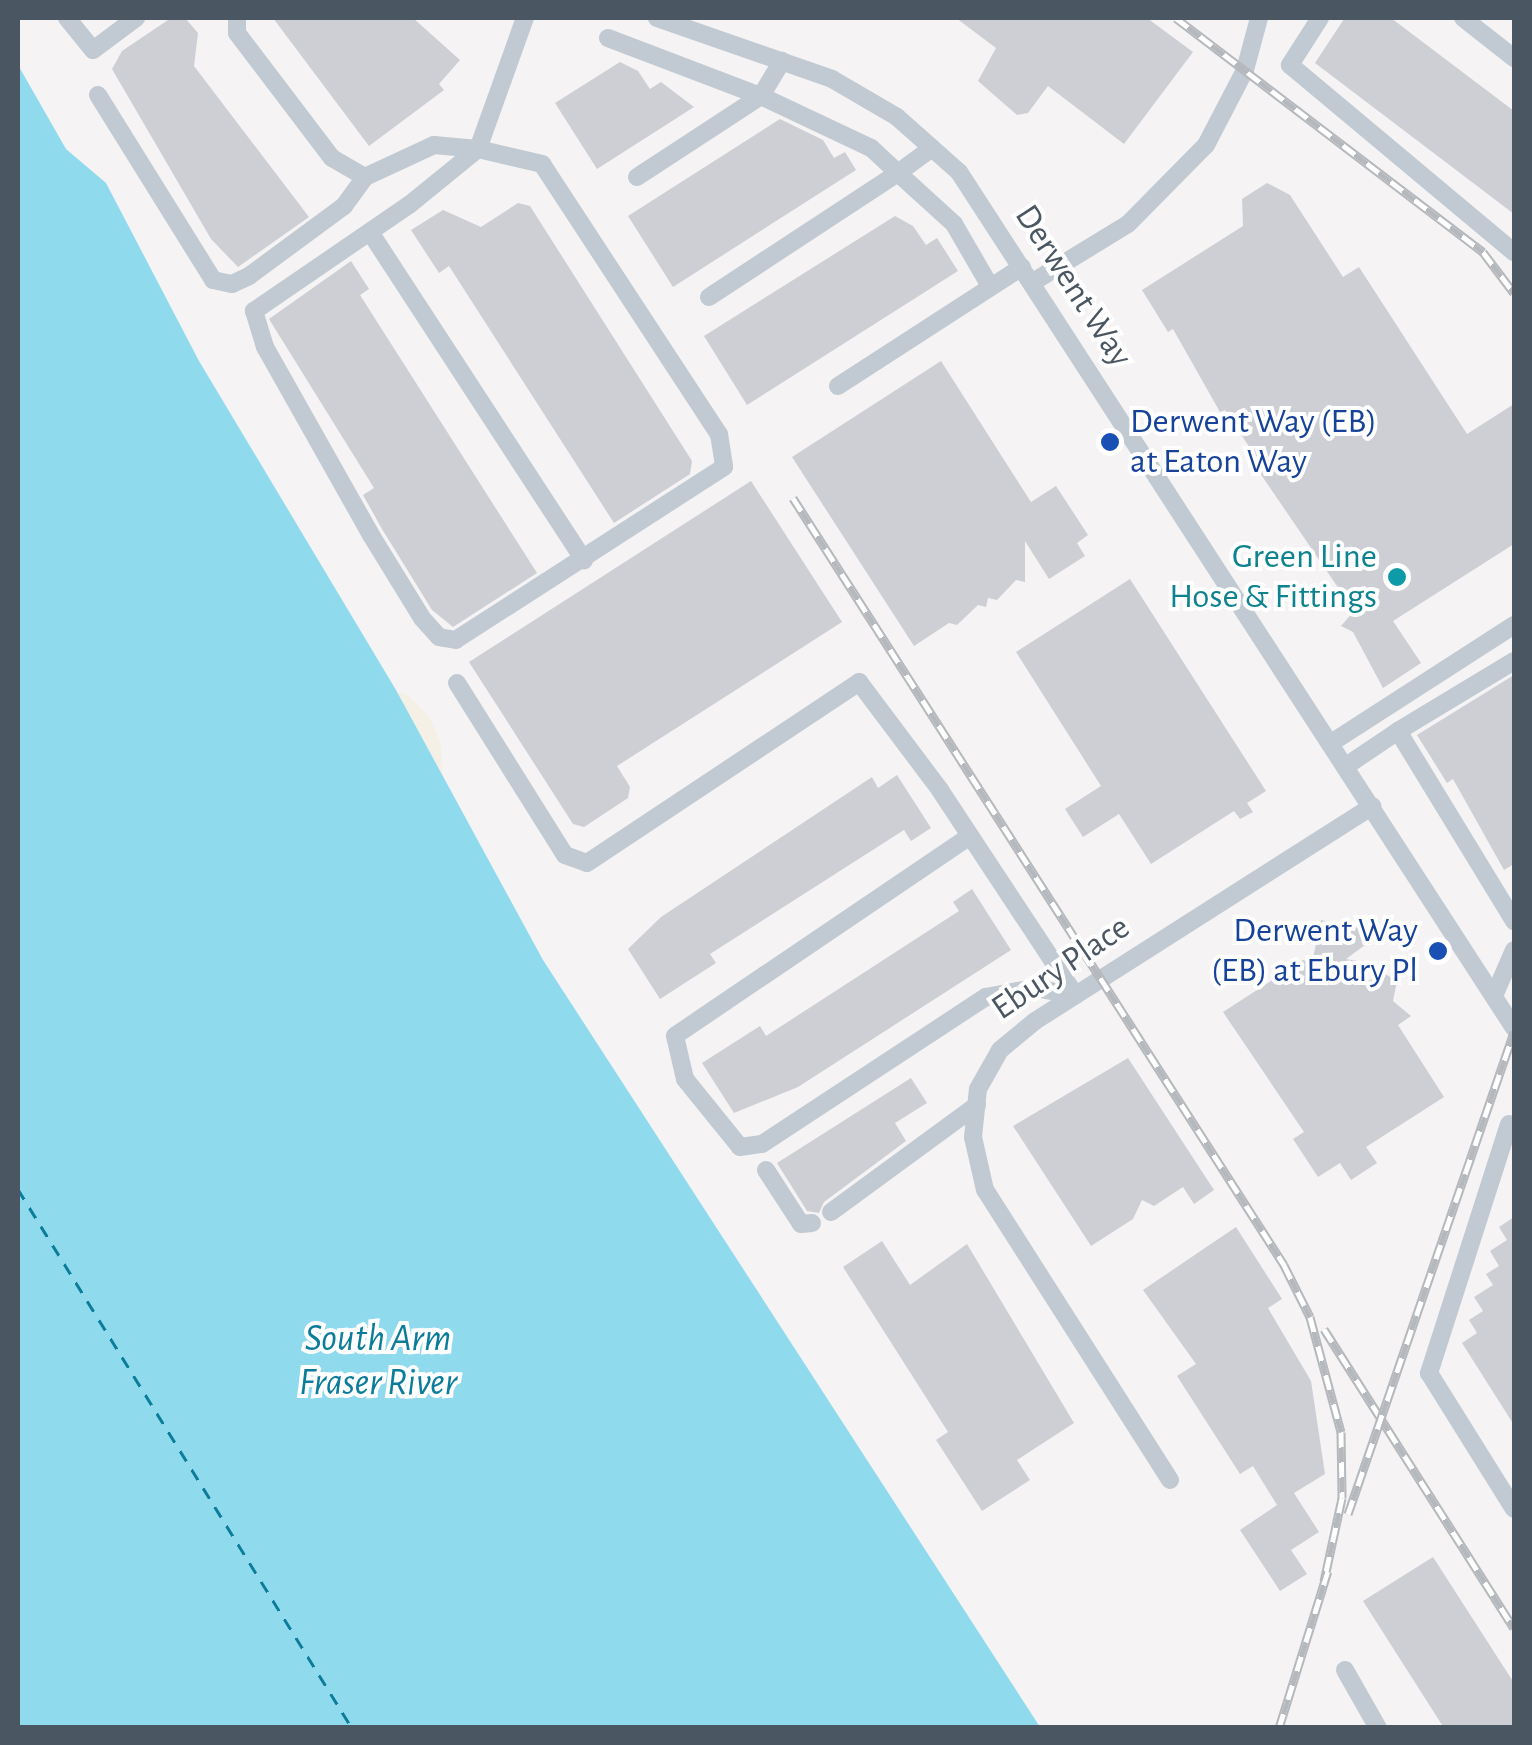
<!DOCTYPE html>
<style>
body{margin:0}
#map{position:relative;width:1532px;height:1745px;overflow:hidden;background:#f5f3f3;font-family:"Alegreya Sans",sans-serif}
div>[style]{position:absolute}
.sand>*{inset:0;background:#f5f0e5}
.water>*{inset:0;background:#90daee}
.ferry>*{height:2.5px;margin-top:-1.25px;transform-origin:0;background:repeating-linear-gradient(90deg,#0c7c9b 0 12px,transparent 0 22px)}
.building>*{inset:0;background:#cdcfd5}
.minor>*{height:18px;margin:-9px;padding:0 9px;transform-origin:9px;border-radius:9px;background:#c1cad2}
.rail>*{height:9px;margin-top:-4.5px;transform-origin:0;background:repeating-linear-gradient(90deg,#fff 0 15px,#b5b8bd 0 30px);box-sizing:border-box;border-block:2px solid #b5b8bd}
.dots>*{width:28px;height:28px;translate:-50% -50%;box-sizing:border-box;border:5px solid #fff;border-radius:50%}
span{translate:-50% -50%;white-space:nowrap;text-align:center;line-height:1.15;-webkit-text-stroke:8px #fff;paint-order:stroke}
.street-label{font-size:35px;color:#4a5661}
.transit-label{font-size:35px;color:#164399}
.left{translate:0 -50%;text-align:left}
.right{translate:-100% -50%;text-align:right}
.culture-label{font-size:35px;color:#0d838f}
.water-label{font-size:38px;color:#0c7c9b;font-style:italic}
.frame{position:absolute;inset:0;border:20px solid #4a5661;pointer-events:none}
</style>
<div id="map">
<div class="sand">
<i style="clip-path:polygon(385px 687px,409px 696px,429px 716px,441px 745px,443px 783px)"></i>
</div>
<div class="water">
<i style="clip-path:polygon(18px 65px,66px 149px,106px 183px,199px 361px,396px 690px,543px 960px,1040px 1727px,18px 1727px)"></i>
</div>
<div class="ferry">
<i style="left:18px;top:1189px;width:634px;rotate:58.21deg"></i>
</div>
<div class="building">
<i style="clip-path:polygon(171px 18px,185px 18px,198px 33px,194px 66px,309px 217px,238px 267px,211px 239px,112px 69px,122px 51px)"></i>
<i style="clip-path:polygon(273px 18px,413px 18px,460px 60px,439px 84px,444px 90px,369px 146px)"></i>
<i style="clip-path:polygon(956px 18px,1147px 18px,1193px 52px,1124px 144px,1048px 86px,1028px 113px,1017px 115px,978px 81px,996px 48px)"></i>
<i style="clip-path:polygon(1357px 18px,1391px 18px,1514px 111px,1514px 214px,1315px 63px,1344px 19px)"></i>
<i style="clip-path:polygon(620px 62px,638px 71px,650px 89px,661px 82px,694px 107px,597px 169px,555px 103px)"></i>
<i style="clip-path:polygon(780px 119px,823px 140px,834px 158px,845px 152px,856px 170px,673px 287px,628px 216px)"></i>
<i style="clip-path:polygon(1267px 183px,1290px 195px,1343px 277px,1359px 267px,1467px 434px,1514px 404px,1514px 544px,1393px 621px,1421px 663px,1383px 688px,1353px 632px,1341px 626px,1354px 611px,1247px 454px,1252px 451px,1225px 410px,1220px 412px,1173px 329px,1168px 332px,1142px 290px,1243px 226px,1242px 199px)"></i>
<i style="clip-path:polygon(518px 203px,530px 206px,692px 461px,690px 474px,614px 523px,449px 266px,439px 273px,411px 230px,443px 210px,481px 227px)"></i>
<i style="clip-path:polygon(895px 216px,913px 226px,926px 245px,937px 238px,958px 271px,747px 405px,704px 336px)"></i>
<i style="clip-path:polygon(351px 261px,369px 289px,360px 295px,537px 573px,453px 627px,432px 610px,382px 529px,363px 495px,374px 488px,269px 319px)"></i>
<i style="clip-path:polygon(941px 361px,1031px 502px,1056px 486px,1088px 535px,1077px 543px,1085px 556px,1049px 579px,1025px 541px,1025px 582px,1016px 580px,997px 600px,988px 598px,986px 607px,978px 605px,957px 625px,949px 623px,914px 646px,792px 457px)"></i>
<i style="clip-path:polygon(751px 481px,842px 622px,617px 766px,630px 787px,628px 798px,584px 827px,573px 824px,469px 662px)"></i>
<i style="clip-path:polygon(1130px 579px,1266px 791px,1247px 803px,1253px 812px,1240px 819px,1234px 811px,1151px 864px,1119px 814px,1083px 837px,1065px 809px,1101px 786px,1016px 652px)"></i>
<i style="clip-path:polygon(1514px 675px,1514px 864px,1504px 870px,1453px 779px,1447px 783px,1417px 735px)"></i>
<i style="clip-path:polygon(897px 775px,931px 828px,911px 841px,904px 830px,710px 954px,716px 963px,660px 999px,628px 949px,661px 917px,872px 777px,878px 788px)"></i>
<i style="clip-path:polygon(972px 889px,1011px 950px,798px 1087px,734px 1113px,702px 1063px,760px 1026px,766px 1036px,959px 911px,953px 902px)"></i>
<i style="clip-path:polygon(1321px 920px,1363px 929px,1365px 945px,1346px 959px,1367px 963px,1363px 985px,1382px 972px,1397px 981px,1393px 1001px,1411px 1016px,1398px 1025px,1444px 1097px,1366px 1147px,1377px 1163px,1351px 1180px,1340px 1163px,1318px 1177px,1293px 1139px,1304px 1132px,1223px 1012px,1303px 960px,1312px 963px)"></i>
<i style="clip-path:polygon(1128px 1058px,1214px 1190px,1194px 1204px,1183px 1187px,1154px 1206px,1142px 1200px,1133px 1219px,1091px 1246px,1013px 1126px)"></i>
<i style="clip-path:polygon(911px 1078px,927px 1103px,895px 1123px,906px 1141px,824px 1202px,819px 1213px,807px 1211px,777px 1163px)"></i>
<i style="clip-path:polygon(1514px 1217px,1514px 1425px,1462px 1343px,1477px 1333px,1469px 1320px,1483px 1311px,1474px 1297px,1493px 1285px,1486px 1274px,1499px 1266px,1490px 1251px,1507px 1240px,1499px 1227px)"></i>
<i style="clip-path:polygon(1236px 1227px,1282px 1299px,1268px 1308px,1311px 1381px,1325px 1474px,1294px 1493px,1319px 1532px,1291px 1550px,1307px 1574px,1280px 1591px,1240px 1530px,1277px 1505px,1253px 1466px,1240px 1474px,1177px 1376px,1196px 1364px,1143px 1290px)"></i>
<i style="clip-path:polygon(882px 1241px,910px 1285px,967px 1244px,1074px 1423px,1017px 1460px,1030px 1480px,982px 1511px,936px 1440px,948px 1432px,843px 1267px)"></i>
<i style="clip-path:polygon(1433px 1557px,1514px 1683px,1514px 1728px,1444px 1728px,1363px 1601px)"></i>
</div>
<div class="minor">
<i style="left:67px;top:18px;width:41px;rotate:50.9deg"></i>
<i style="left:93px;top:50px;width:54px;rotate:-36.7deg"></i>
<i style="left:237px;top:18px;width:15px;rotate:90deg"></i>
<i style="left:237px;top:33px;width:157px;rotate:52.8deg"></i>
<i style="left:332px;top:158px;width:38px;rotate:30deg"></i>
<i style="left:365px;top:177px;width:76px;rotate:-24.9deg"></i>
<i style="left:434px;top:145px;width:44px;rotate:5.2deg"></i>
<i style="left:478px;top:149px;width:66px;rotate:13.2deg"></i>
<i style="left:542px;top:164px;width:323px;rotate:56.8deg"></i>
<i style="left:719px;top:434px;width:33px;rotate:81deg"></i>
<i style="left:724px;top:467px;width:319px;rotate:147.2deg"></i>
<i style="left:456px;top:640px;width:17px;rotate:-170deg"></i>
<i style="left:439px;top:637px;width:25px;rotate:-132deg"></i>
<i style="left:422px;top:618px;width:97px;rotate:-121.6deg"></i>
<i style="left:371px;top:535px;width:216px;rotate:-119.4deg"></i>
<i style="left:265px;top:347px;width:38px;rotate:-107deg"></i>
<i style="left:254px;top:311px;width:188px;rotate:-34.4deg"></i>
<i style="left:409px;top:205px;width:89px;rotate:-39.1deg"></i>
<i style="left:657px;top:18px;width:185px;rotate:19.2deg"></i>
<i style="left:832px;top:79px;width:75px;rotate:30.3deg"></i>
<i style="left:897px;top:117px;width:83px;rotate:41.6deg"></i>
<i style="left:959px;top:172px;width:1020px;rotate:57.04deg"></i>
<i style="left:1320px;top:18px;width:56px;rotate:122.6deg"></i>
<i style="left:1290px;top:65px;width:292px;rotate:39.9deg"></i>
<i style="left:1463px;top:18px;width:65px;rotate:38.1deg"></i>
<i style="left:608px;top:38px;width:164px;rotate:20.8deg"></i>
<i style="left:98px;top:95px;width:218px;rotate:58.1deg"></i>
<i style="left:213px;top:280px;width:19px;rotate:12deg"></i>
<i style="left:232px;top:284px;width:19px;rotate:-25deg"></i>
<i style="left:249px;top:276px;width:118px;rotate:-36.4deg"></i>
<i style="left:344px;top:206px;width:36px;rotate:-54deg"></i>
<i style="left:932px;top:148px;width:42px;rotate:143.7deg"></i>
<i style="left:898px;top:173px;width:76px;rotate:42.3deg"></i>
<i style="left:954px;top:224px;width:72px;rotate:59.9deg"></i>
<i style="left:478px;top:149px;width:139px;rotate:-70.3deg"></i>
<i style="left:637px;top:177px;width:148px;rotate:-33.2deg"></i>
<i style="left:370px;top:232px;width:392px;rotate:56.9deg"></i>
<i style="left:1033px;top:282px;width:111px;rotate:-31.4deg"></i>
<i style="left:1128px;top:224px;width:111px;rotate:-45.4deg"></i>
<i style="left:1206px;top:145px;width:85px;rotate:-62.5deg"></i>
<i style="left:1245px;top:70px;width:54px;rotate:-74.9deg"></i>
<i style="left:709px;top:297px;width:226px;rotate:-33.3deg"></i>
<i style="left:898px;top:173px;width:37px;rotate:-137deg"></i>
<i style="left:871px;top:148px;width:122px;rotate:-154.7deg"></i>
<i style="left:761px;top:96px;width:41px;rotate:-59deg"></i>
<i style="left:838px;top:386px;width:219px;rotate:-32.9deg"></i>
<i style="left:457px;top:683px;width:203px;rotate:57.9deg"></i>
<i style="left:565px;top:855px;width:23px;rotate:20deg"></i>
<i style="left:587px;top:863px;width:327px;rotate:-33.6deg"></i>
<i style="left:859px;top:682px;width:135px;rotate:53.1deg"></i>
<i style="left:940px;top:790px;width:245px;rotate:56.6deg"></i>
<i style="left:1398px;top:731px;width:135px;rotate:-31.1deg"></i>
<i style="left:1331px;top:743px;width:218px;rotate:-32.8deg"></i>
<i style="left:1346px;top:766px;width:63px;rotate:-33.9deg"></i>
<i style="left:1398px;top:731px;width:223px;rotate:58.6deg"></i>
<i style="left:970px;top:836px;width:356px;rotate:145.9deg"></i>
<i style="left:675px;top:1036px;width:44px;rotate:76.9deg"></i>
<i style="left:685px;top:1079px;width:87px;rotate:51deg"></i>
<i style="left:740px;top:1147px;width:22px;rotate:-8deg"></i>
<i style="left:762px;top:1144px;width:268px;rotate:-33.3deg"></i>
<i style="left:986px;top:997px;width:49px;rotate:-10.6deg"></i>
<i style="left:1034px;top:988px;width:42px;rotate:9.7deg"></i>
<i style="left:1494px;top:996px;width:50px;rotate:-66.5deg"></i>
<i style="left:1509px;top:1124px;width:262px;rotate:107.8deg"></i>
<i style="left:1429px;top:1373px;width:160px;rotate:58deg"></i>
<i style="left:766px;top:1170px;width:64px;rotate:57.1deg"></i>
<i style="left:801px;top:1224px;width:11px;rotate:-5deg"></i>
<i style="left:831px;top:1212px;width:181px;rotate:-36.2deg"></i>
<i style="left:1170px;top:1480px;width:344px;rotate:-122.5deg"></i>
<i style="left:985px;top:1190px;width:54px;rotate:-102.8deg"></i>
<i style="left:973px;top:1137px;width:48px;rotate:-84.1deg"></i>
<i style="left:978px;top:1089px;width:45px;rotate:-60.6deg"></i>
<i style="left:1000px;top:1050px;width:45px;rotate:-39.6deg"></i>
<i style="left:1035px;top:1021px;width:400px;rotate:-32.5deg"></i>
<i style="left:1345px;top:1670px;width:67px;rotate:60.4deg"></i>
</div>
<div class="rail">
<i style="left:1176px;top:18px;width:386px;rotate:37.3deg"></i>
<i style="left:1483px;top:252px;width:51px;rotate:52.9deg"></i>
<i style="left:793px;top:498px;width:911px;rotate:57.37deg"></i>
<i style="left:1284px;top:1265px;width:58px;rotate:63.4deg"></i>
<i style="left:1310px;top:1317px;width:119px;rotate:74.9deg"></i>
<i style="left:1341px;top:1432px;width:66px;rotate:89.1deg"></i>
<i style="left:1342px;top:1498px;width:85px;rotate:102.2deg"></i>
<i style="left:1324px;top:1329px;width:354px;rotate:57.6deg"></i>
<i style="left:1348px;top:1514px;width:510px;rotate:-71deg"></i>
<i style="left:1279px;top:1728px;width:164px;rotate:-72.7deg"></i>
</div>
<div class="dots">
<i style="left:1110px;top:442px;background:#1a4fb4"></i>
<i style="left:1397px;top:577px;background:#0f9aa8"></i>
<i style="left:1438px;top:951px;background:#1a4fb4"></i>
</div>
<div class="street-label">
<span style="left:1073px;top:286px;rotate:57deg">Derwent Way</span>
<span style="left:1061px;top:968px;rotate:-34deg">Ebury Place</span>
</div>
<div class="transit-label">
<span class="left" style="left:1130px;top:442px">Derwent Way (EB)<br>at Eaton Way</span>
<span class="right" style="left:1418px;top:951px">Derwent Way<br>(EB) at Ebury Pl</span>
</div>
<div class="culture-label">
<span class="right" style="left:1377px;top:577px">Green Line<br>Hose &amp; Fittings</span>
</div>
<div class="water-label">
<span style="left:378px;top:1362px">South Arm<br>Fraser River</span>
</div>
<div class="frame"></div>
</div>
